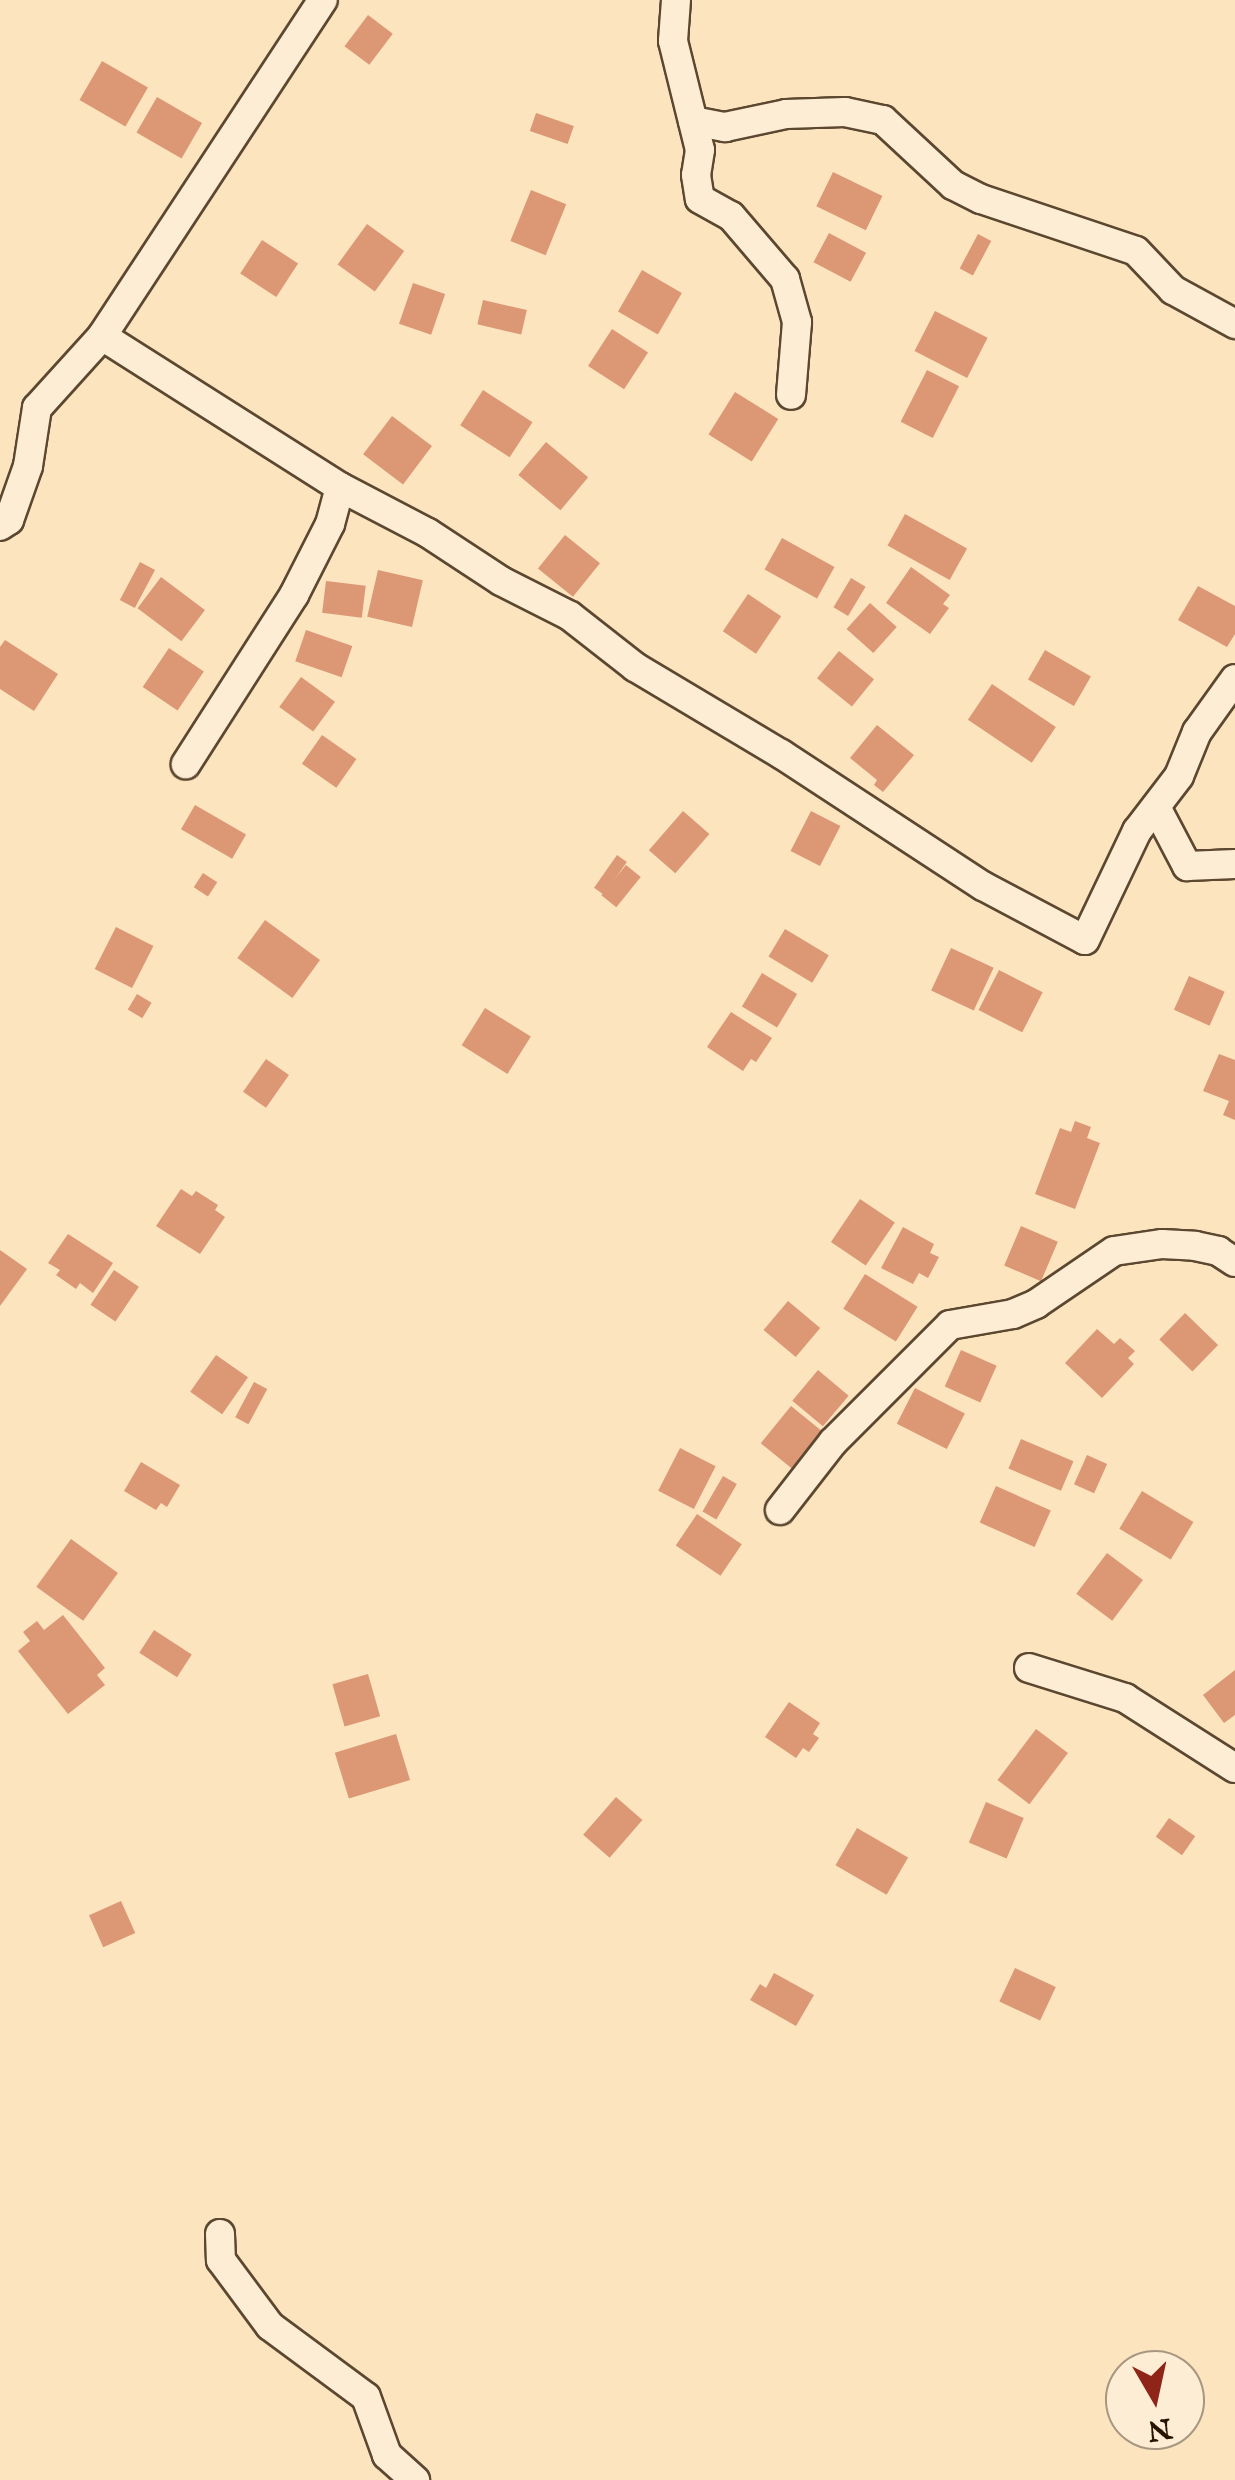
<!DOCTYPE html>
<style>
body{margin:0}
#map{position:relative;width:1235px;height:2480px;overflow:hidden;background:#fce4be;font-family:"IM FELL English",serif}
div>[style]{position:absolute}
.building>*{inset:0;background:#dc9775;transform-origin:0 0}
.roads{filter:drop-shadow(2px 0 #5c4730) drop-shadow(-2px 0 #5c4730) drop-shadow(0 2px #5c4730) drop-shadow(0 -2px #5c4730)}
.minor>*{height:28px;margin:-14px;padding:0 14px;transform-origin:14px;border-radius:14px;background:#fdedd5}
span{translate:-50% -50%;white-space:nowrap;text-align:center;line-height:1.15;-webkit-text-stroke:9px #fdedd5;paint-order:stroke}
.north{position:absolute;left:1105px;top:2350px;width:100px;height:100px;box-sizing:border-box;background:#fdedd5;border:2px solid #a79680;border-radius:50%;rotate:171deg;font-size:28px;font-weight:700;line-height:40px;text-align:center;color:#261300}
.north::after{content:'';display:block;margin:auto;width:35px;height:45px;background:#8f2418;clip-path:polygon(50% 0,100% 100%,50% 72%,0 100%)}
</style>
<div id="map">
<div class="building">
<i style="left:368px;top:15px;width:31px;height:39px;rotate:37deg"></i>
<i style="left:102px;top:61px;width:53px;height:45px;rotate:30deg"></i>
<i style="left:157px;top:97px;width:52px;height:41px;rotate:30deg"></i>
<i style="left:536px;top:113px;width:40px;height:19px;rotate:19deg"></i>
<i style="left:833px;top:172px;width:55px;height:38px;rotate:26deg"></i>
<i style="left:531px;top:190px;width:38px;height:55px;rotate:22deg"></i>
<i style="left:367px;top:224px;width:46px;height:50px;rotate:36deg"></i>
<i style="left:829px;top:233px;width:42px;height:33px;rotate:28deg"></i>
<i style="left:978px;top:234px;width:15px;height:39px;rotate:28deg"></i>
<i style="left:262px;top:240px;width:43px;height:40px;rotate:33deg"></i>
<i style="left:642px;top:270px;width:46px;height:48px;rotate:30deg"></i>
<i style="left:413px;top:283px;width:34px;height:43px;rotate:19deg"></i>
<i style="left:483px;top:300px;width:45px;height:25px;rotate:13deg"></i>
<i style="left:935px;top:311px;width:59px;height:45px;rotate:27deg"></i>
<i style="left:612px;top:329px;width:43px;height:44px;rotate:33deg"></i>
<i style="left:927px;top:370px;width:36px;height:58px;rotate:27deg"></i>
<i style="left:483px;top:390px;width:59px;height:42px;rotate:33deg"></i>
<i style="left:735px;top:392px;width:51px;height:50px;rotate:32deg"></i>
<i style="left:392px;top:416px;width:50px;height:48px;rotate:37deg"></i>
<i style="left:546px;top:442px;width:55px;height:43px;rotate:40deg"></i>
<i style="left:905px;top:514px;width:71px;height:36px;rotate:29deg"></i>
<i style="left:565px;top:535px;width:45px;height:43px;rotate:39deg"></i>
<i style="left:782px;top:538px;width:60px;height:36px;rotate:29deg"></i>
<i style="left:140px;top:562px;width:17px;height:43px;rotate:28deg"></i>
<i style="clip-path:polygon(911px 567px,950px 595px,943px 604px,949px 608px,930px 634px,886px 603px)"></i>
<i style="left:378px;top:570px;width:46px;height:48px;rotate:13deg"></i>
<i style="left:161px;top:577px;width:55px;height:39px;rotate:37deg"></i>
<i style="left:851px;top:578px;width:17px;height:34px;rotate:31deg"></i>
<i style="left:326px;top:581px;width:40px;height:32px;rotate:7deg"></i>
<i style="clip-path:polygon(1198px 586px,1235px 606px,1235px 634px,1227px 647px,1178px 620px)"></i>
<i style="left:748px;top:594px;width:40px;height:45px;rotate:34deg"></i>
<i style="left:870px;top:603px;width:36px;height:35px;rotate:42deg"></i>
<i style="left:306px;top:630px;width:49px;height:33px;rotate:19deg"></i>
<i style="clip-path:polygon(5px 640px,58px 674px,34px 711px,0 689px,0 647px)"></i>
<i style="left:169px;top:648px;width:42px;height:47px;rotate:34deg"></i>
<i style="left:1045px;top:650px;width:53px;height:34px;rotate:30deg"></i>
<i style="left:839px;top:651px;width:45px;height:35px;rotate:39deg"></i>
<i style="left:301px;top:677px;width:42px;height:37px;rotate:36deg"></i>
<i style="left:992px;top:684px;width:77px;height:43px;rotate:34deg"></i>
<i style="clip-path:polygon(877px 725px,914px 755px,883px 792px,874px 785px,877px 780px,850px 758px)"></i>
<i style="left:322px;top:735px;width:42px;height:35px;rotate:35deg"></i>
<i style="left:195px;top:805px;width:59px;height:28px;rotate:30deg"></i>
<i style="left:683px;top:811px;width:35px;height:52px;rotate:41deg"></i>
<i style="left:811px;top:811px;width:33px;height:45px;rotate:27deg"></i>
<i style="left:617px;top:855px;width:12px;height:40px;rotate:35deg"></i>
<i style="left:626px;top:865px;width:19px;height:39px;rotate:39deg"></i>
<i style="left:203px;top:873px;width:17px;height:17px;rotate:33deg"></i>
<i style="left:265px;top:920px;width:68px;height:47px;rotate:36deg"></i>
<i style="left:116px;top:927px;width:42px;height:47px;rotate:27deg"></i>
<i style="left:785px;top:929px;width:51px;height:32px;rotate:31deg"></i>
<i style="left:951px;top:948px;width:47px;height:47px;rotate:25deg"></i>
<i style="left:999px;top:970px;width:49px;height:45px;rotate:27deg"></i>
<i style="left:762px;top:973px;width:41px;height:39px;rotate:31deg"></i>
<i style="left:1189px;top:976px;width:39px;height:37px;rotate:24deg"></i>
<i style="left:137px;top:994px;width:17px;height:18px;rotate:31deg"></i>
<i style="left:485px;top:1008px;width:54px;height:44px;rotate:32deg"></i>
<i style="clip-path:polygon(731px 1012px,772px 1038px,756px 1062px,751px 1059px,743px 1071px,707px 1047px)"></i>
<i style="clip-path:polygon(1219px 1054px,1235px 1060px,1235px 1120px,1223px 1115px,1229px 1101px,1203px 1091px)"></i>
<i style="left:266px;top:1059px;width:28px;height:40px;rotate:35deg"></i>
<i style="clip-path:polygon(1075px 1121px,1091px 1127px,1087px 1138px,1100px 1143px,1075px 1209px,1035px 1194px,1060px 1128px,1071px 1132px)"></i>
<i style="clip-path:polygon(181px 1189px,192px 1196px,196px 1191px,218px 1205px,215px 1210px,225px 1217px,200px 1254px,156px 1226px)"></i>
<i style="left:860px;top:1199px;width:42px;height:52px;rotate:34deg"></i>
<i style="left:1021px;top:1226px;width:40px;height:43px;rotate:23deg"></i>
<i style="clip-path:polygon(903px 1227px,934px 1244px,930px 1253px,939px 1257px,928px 1278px,919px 1273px,913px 1284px,881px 1268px)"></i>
<i style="clip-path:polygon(68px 1234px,113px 1263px,93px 1293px,80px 1283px,76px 1289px,56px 1275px,60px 1270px,48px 1263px)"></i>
<i style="clip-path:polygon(0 1250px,27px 1269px,0 1306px)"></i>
<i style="left:114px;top:1270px;width:30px;height:42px;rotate:34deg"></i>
<i style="left:865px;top:1274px;width:62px;height:41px;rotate:32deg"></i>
<i style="left:788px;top:1301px;width:42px;height:38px;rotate:40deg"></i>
<i style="left:1185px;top:1313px;width:46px;height:37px;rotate:44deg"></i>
<i style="clip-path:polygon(1097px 1329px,1114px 1344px,1120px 1338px,1135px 1351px,1128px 1358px,1134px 1364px,1102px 1398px,1065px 1363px)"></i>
<i style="left:961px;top:1350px;width:39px;height:40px;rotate:24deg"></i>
<i style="left:216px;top:1355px;width:39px;height:45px;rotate:35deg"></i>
<i style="left:818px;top:1370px;width:40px;height:40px;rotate:40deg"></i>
<i style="left:254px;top:1382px;width:15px;height:40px;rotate:28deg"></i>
<i style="left:915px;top:1388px;width:56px;height:40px;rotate:27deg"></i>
<i style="left:791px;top:1406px;width:40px;height:48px;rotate:39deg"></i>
<i style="left:1021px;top:1439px;width:57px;height:32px;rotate:23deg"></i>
<i style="left:680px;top:1448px;width:40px;height:48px;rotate:27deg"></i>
<i style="left:1087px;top:1455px;width:22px;height:32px;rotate:24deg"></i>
<i style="clip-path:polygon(141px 1462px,180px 1485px,167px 1507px,161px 1503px,156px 1510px,124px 1491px)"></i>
<i style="left:723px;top:1476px;width:16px;height:41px;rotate:30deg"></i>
<i style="left:996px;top:1486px;width:60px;height:40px;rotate:24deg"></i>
<i style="left:1142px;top:1491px;width:60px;height:44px;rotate:31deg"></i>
<i style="left:697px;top:1514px;width:54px;height:38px;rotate:34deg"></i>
<i style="left:71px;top:1539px;width:58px;height:59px;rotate:36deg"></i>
<i style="left:1107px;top:1553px;width:45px;height:51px;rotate:37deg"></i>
<i style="clip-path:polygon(63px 1615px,105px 1668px,97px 1675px,105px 1685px,68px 1714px,18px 1651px,30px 1641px,23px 1632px,37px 1621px,44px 1630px)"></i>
<i style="left:154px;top:1630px;width:45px;height:27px;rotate:33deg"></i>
<i style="clip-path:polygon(1235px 1670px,1235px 1715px,1224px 1723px,1203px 1695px)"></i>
<i style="left:368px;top:1674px;width:44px;height:37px;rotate:74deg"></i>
<i style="clip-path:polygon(789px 1702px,820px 1723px,813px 1734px,819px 1738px,809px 1752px,803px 1748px,796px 1758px,765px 1737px)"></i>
<i style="left:1036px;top:1729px;width:40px;height:64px;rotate:37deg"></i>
<i style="left:396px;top:1734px;width:48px;height:64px;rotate:73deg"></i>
<i style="left:616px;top:1797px;width:35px;height:50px;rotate:41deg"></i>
<i style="left:986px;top:1802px;width:41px;height:44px;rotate:23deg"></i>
<i style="left:1169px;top:1818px;width:32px;height:23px;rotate:35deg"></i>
<i style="left:857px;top:1828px;width:59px;height:43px;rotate:30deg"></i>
<i style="left:121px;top:1901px;width:35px;height:35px;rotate:66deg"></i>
<i style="left:1015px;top:1968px;width:45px;height:37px;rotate:25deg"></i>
<i style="clip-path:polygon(774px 1973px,814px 1995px,796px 2026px,750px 2000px,760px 1984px,766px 1988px)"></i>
</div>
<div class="roads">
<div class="minor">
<i style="left:676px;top:0;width:41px;rotate:94.2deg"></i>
<i style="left:673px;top:41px;width:112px;rotate:76.1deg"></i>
<i style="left:700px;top:150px;width:25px;rotate:99deg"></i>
<i style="left:696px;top:175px;width:24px;rotate:81deg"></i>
<i style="left:700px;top:199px;width:35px;rotate:29deg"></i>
<i style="left:731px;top:216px;width:83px;rotate:49.4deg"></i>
<i style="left:785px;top:279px;width:45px;rotate:74.4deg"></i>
<i style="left:797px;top:322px;width:73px;rotate:94.7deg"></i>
<i style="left:693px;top:121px;width:33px;rotate:11deg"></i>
<i style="left:725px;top:127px;width:62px;rotate:-12deg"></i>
<i style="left:786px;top:114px;width:59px;rotate:-1.9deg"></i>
<i style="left:845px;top:112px;width:39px;rotate:12deg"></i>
<i style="left:883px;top:120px;width:96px;rotate:42.9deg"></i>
<i style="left:953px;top:185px;width:31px;rotate:27deg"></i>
<i style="left:981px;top:199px;width:163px;rotate:18.5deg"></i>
<i style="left:1136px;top:251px;width:54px;rotate:46.5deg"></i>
<i style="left:1173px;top:290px;width:71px;rotate:28.7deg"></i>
<i style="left:102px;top:336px;width:282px;rotate:32.4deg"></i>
<i style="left:340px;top:487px;width:38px;rotate:105deg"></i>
<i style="left:330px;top:524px;width:80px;rotate:116.9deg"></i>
<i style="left:294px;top:595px;width:201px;rotate:122.6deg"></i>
<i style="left:340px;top:487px;width:99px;rotate:27.6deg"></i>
<i style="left:428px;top:533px;width:87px;rotate:33.3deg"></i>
<i style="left:501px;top:581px;width:77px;rotate:26.9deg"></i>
<i style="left:570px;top:616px;width:83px;rotate:38.1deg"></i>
<i style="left:635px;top:667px;width:170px;rotate:30.8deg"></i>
<i style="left:781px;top:754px;width:241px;rotate:33.2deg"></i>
<i style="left:983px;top:886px;width:115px;rotate:27.9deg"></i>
<i style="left:1085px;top:940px;width:121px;rotate:-64.5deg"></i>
<i style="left:1137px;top:831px;width:69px;rotate:-52.6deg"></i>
<i style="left:1179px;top:776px;width:48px;rotate:-67.8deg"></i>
<i style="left:1197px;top:732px;width:65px;rotate:-54.4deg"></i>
<i style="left:0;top:526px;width:11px;rotate:-34deg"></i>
<i style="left:9px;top:520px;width:57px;rotate:-70.6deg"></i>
<i style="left:28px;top:466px;width:59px;rotate:-81.2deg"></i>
<i style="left:37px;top:408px;width:97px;rotate:-47.9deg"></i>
<i style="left:102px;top:336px;width:402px;rotate:-56.7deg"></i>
<i style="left:1156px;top:807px;width:67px;rotate:62.3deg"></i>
<i style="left:1187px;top:866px;width:48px;rotate:-2.4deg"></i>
<i style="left:780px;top:1510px;width:86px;rotate:-52.1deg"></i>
<i style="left:833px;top:1442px;width:165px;rotate:-45deg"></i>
<i style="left:950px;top:1325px;width:64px;rotate:-9.9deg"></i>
<i style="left:1013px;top:1314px;width:25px;rotate:-23deg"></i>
<i style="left:1036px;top:1304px;width:94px;rotate:-34.2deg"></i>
<i style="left:1114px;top:1251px;width:49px;rotate:-8.3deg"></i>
<i style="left:1162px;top:1244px;width:33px;rotate:3deg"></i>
<i style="left:1195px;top:1246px;width:24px;rotate:12deg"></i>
<i style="left:1218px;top:1251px;width:20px;rotate:33deg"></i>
<i style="left:1029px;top:1668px;width:101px;rotate:17.4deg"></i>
<i style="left:1125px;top:1698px;width:130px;rotate:32.5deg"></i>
<i style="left:220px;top:2234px;width:26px;rotate:88deg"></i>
<i style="left:221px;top:2260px;width:82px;rotate:53.4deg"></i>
<i style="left:270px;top:2326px;width:119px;rotate:36.5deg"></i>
<i style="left:366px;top:2397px;width:62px;rotate:70.1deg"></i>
<i style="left:387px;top:2455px;width:38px;rotate:42deg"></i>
</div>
</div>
<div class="north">N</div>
</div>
